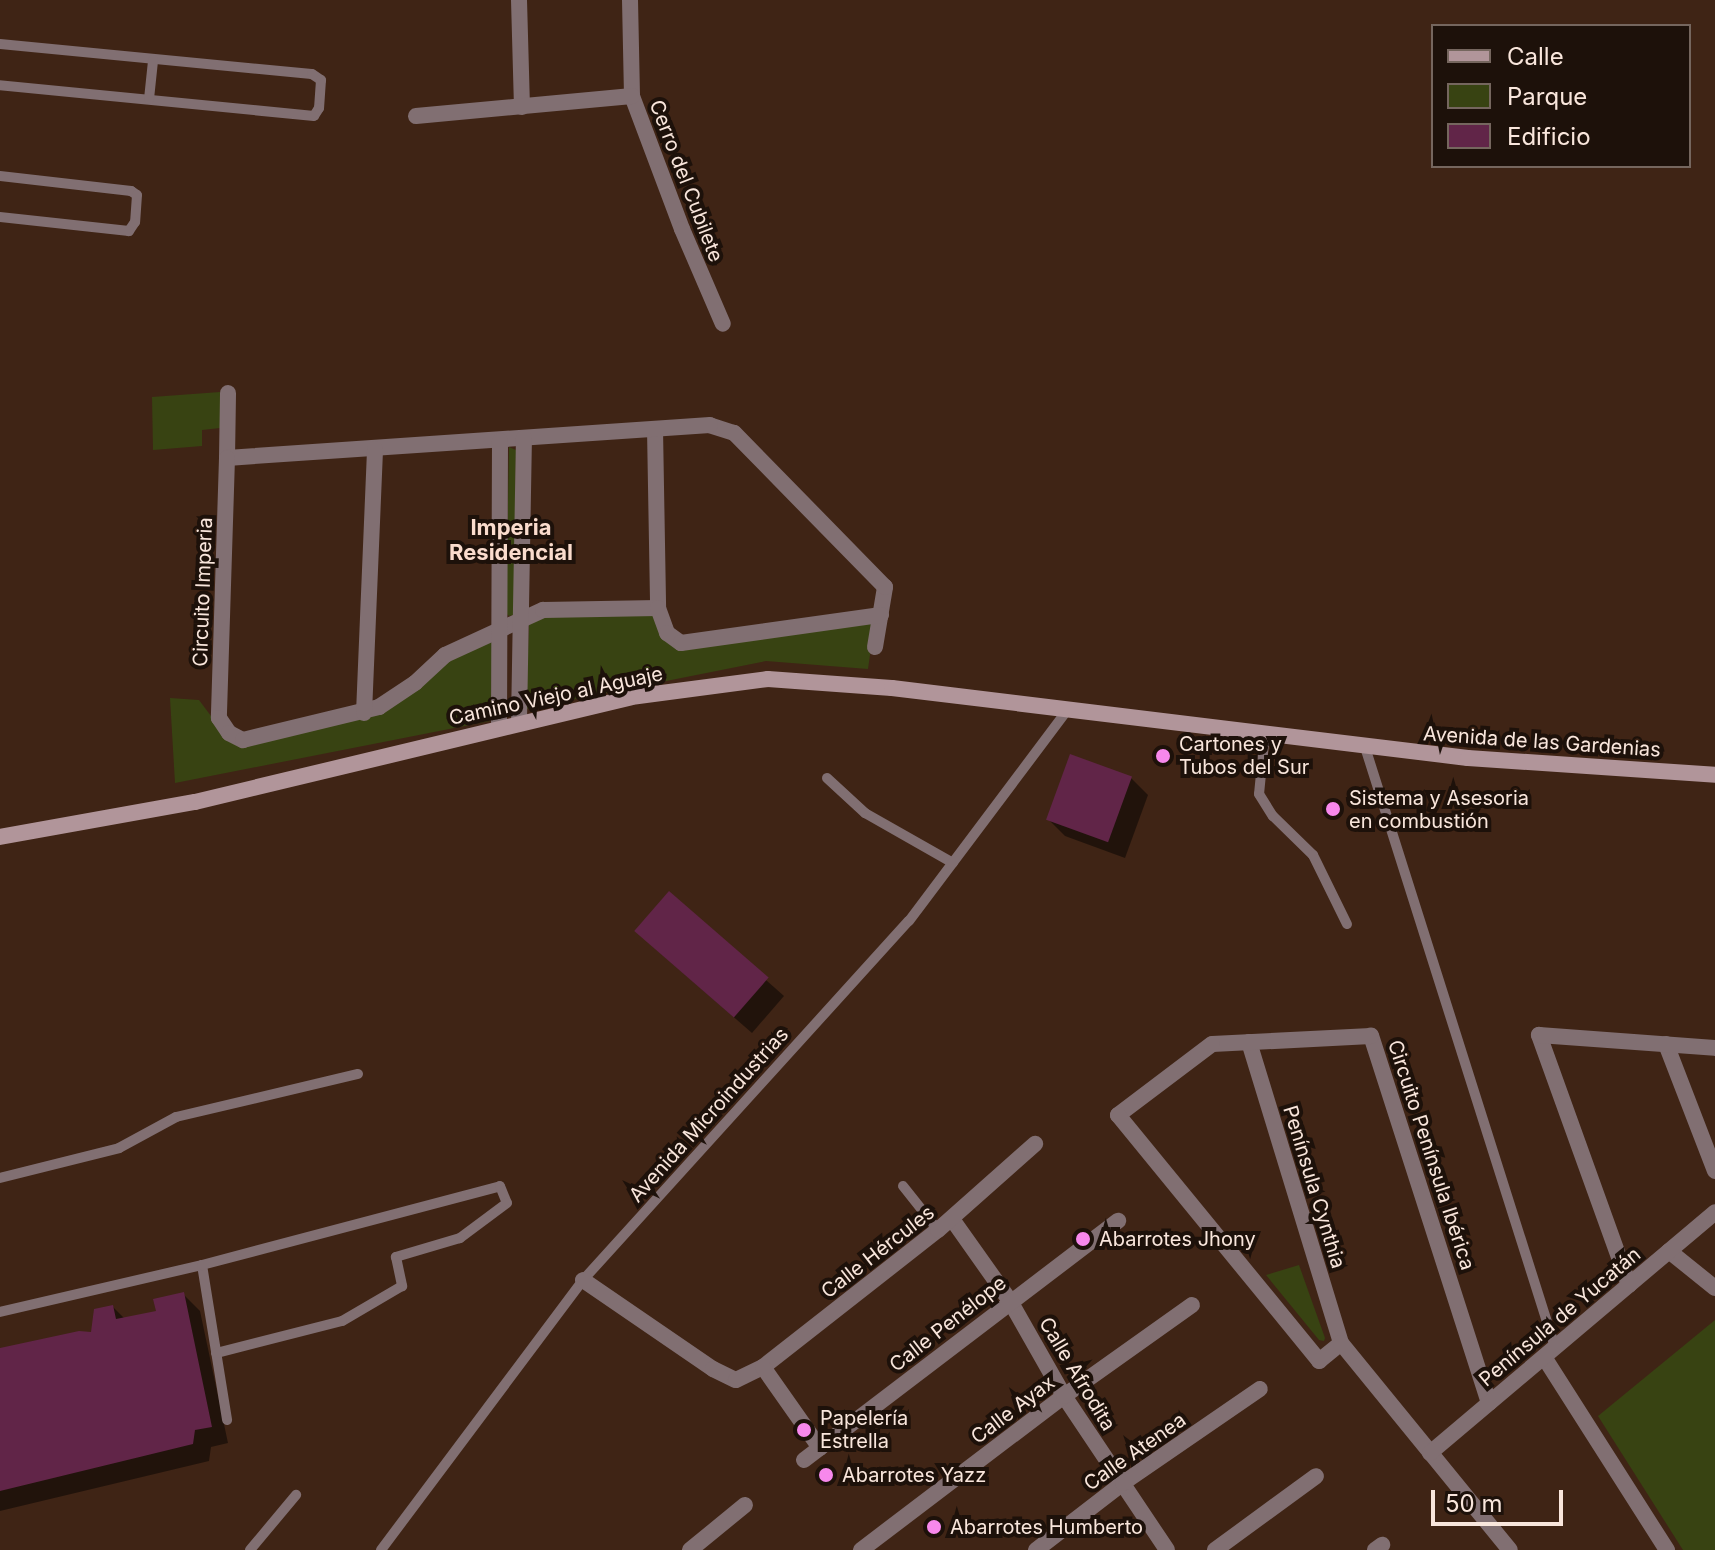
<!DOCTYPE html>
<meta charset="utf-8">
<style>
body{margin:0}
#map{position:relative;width:1715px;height:1550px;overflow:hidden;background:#3f2415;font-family:Inter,sans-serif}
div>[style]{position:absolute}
.green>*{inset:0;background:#384312}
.shadow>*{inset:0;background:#0007}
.building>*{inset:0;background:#612548;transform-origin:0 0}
.lane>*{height:10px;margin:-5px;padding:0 5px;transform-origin:5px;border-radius:5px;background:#816f72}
.street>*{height:16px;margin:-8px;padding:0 8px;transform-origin:8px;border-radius:8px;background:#816f72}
.secondary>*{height:16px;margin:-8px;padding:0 8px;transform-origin:8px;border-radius:8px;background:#b1959a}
.dots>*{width:22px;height:22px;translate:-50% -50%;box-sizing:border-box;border:4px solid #1d110a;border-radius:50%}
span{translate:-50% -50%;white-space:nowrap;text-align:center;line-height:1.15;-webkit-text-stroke:8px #1d110a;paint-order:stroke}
.street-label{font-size:20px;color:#f9e6dc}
.poi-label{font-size:20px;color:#f9e6dc}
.left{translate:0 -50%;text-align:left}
.neighbourhood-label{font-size:22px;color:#fadccd;font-weight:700}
.legend{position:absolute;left:1431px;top:24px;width:260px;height:144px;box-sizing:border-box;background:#1d110a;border:2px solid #75665e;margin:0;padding:10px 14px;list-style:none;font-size:24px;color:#f9e6dc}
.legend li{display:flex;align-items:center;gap:16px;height:40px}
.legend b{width:40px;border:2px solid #75665e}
.scale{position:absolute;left:1431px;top:1490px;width:132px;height:36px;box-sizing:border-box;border:4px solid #f9e6dc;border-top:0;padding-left:10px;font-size:24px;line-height:28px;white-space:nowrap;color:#f9e6dc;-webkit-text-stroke:6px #1d110a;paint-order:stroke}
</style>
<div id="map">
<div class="green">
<i style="clip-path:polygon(220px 392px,220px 428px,202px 430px,202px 446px,153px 450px,152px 397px)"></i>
<i style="clip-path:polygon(509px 447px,516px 450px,514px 615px,509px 616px,506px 613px)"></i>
<i style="clip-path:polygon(653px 615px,661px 633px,679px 646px,875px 620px,868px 669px,766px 661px,526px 709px,529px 623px,543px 616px)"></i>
<i style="clip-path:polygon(493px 637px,490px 721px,175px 783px,170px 698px,199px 700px,226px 736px,364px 716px,430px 670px)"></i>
<i style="clip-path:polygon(1299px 1265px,1325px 1338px,1324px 1341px,1319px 1340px,1266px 1275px)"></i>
<i style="clip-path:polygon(1715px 1320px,1715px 1550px,1683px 1550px,1598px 1416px)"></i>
</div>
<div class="shadow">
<i style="clip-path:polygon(1131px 778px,1148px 795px,1125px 858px,1065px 836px,1048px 819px)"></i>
<i style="clip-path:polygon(669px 894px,784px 996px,752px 1033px,652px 946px)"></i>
<i style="clip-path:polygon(183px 1294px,200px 1311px,228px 1443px,211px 1447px,209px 1461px,0 1511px,0 1350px,93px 1335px,113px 1307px,125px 1319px,158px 1312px)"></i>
</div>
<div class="building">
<i style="left:1070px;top:754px;width:66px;height:70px;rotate:20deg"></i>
<i style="left:669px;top:891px;width:132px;height:53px;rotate:41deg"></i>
<i style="clip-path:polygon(184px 1292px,212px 1427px,195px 1430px,193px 1444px,0 1491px,0 1348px,79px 1331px,91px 1332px,94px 1309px,113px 1305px,116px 1319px,156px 1311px,153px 1299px)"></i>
</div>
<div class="lane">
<i style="left:0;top:44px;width:313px;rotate:5.5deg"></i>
<i style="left:312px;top:74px;width:11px;rotate:34deg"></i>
<i style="left:321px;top:80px;width:28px;rotate:94deg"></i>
<i style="left:319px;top:108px;width:9px;rotate:122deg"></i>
<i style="left:314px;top:116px;width:316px;rotate:-174.4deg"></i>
<i style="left:149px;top:99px;width:39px;rotate:-84deg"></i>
<i style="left:0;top:176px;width:132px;rotate:6.5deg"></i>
<i style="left:131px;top:191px;width:7px;rotate:34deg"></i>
<i style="left:137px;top:195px;width:27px;rotate:94deg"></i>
<i style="left:135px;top:222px;width:11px;rotate:124deg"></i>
<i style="left:129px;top:231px;width:130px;rotate:-173.8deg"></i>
<i style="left:1265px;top:733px;width:61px;rotate:95.6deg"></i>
<i style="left:1259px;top:794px;width:26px;rotate:58deg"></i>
<i style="left:1273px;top:816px;width:56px;rotate:44.3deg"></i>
<i style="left:1313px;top:855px;width:77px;rotate:63.8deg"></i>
<i style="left:1365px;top:747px;width:629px;rotate:72.43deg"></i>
<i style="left:827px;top:778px;width:52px;rotate:42.6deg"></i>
<i style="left:865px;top:813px;width:101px;rotate:29.6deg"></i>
<i style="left:0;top:1178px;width:123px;rotate:-14.1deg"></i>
<i style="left:119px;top:1148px;width:65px;rotate:-28.5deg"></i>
<i style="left:176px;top:1117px;width:187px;rotate:-13.3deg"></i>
<i style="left:903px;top:1186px;width:56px;rotate:51.5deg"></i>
<i style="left:202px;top:1265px;width:157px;rotate:80.8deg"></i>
<i style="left:0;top:1312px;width:207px;rotate:-13.1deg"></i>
<i style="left:202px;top:1265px;width:308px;rotate:-14.8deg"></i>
<i style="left:500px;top:1186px;width:18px;rotate:68deg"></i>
<i style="left:507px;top:1203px;width:59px;rotate:143.3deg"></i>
<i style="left:460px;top:1238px;width:67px;rotate:163.5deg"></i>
<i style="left:396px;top:1257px;width:30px;rotate:78deg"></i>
<i style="left:402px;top:1286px;width:69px;rotate:149.7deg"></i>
<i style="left:342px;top:1321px;width:130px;rotate:165.7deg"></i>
<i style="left:250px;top:1550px;width:72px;rotate:-50.1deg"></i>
<i style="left:381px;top:1550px;width:337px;rotate:-53.2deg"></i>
<i style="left:583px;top:1280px;width:485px;rotate:-47.8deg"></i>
<i style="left:909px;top:921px;width:265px;rotate:-53.1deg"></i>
</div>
<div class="street">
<i style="left:519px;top:0;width:107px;rotate:88.4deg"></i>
<i style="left:630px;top:0;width:96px;rotate:88.8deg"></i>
<i style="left:632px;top:96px;width:142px;rotate:69.4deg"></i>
<i style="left:682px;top:229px;width:103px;rotate:66.7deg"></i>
<i style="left:416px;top:116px;width:217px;rotate:-5.3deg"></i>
<i style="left:655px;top:429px;width:179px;rotate:89deg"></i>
<i style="left:227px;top:458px;width:65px;rotate:-89.1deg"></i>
<i style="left:875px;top:647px;width:61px;rotate:-80.5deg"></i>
<i style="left:885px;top:587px;width:216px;rotate:-134.4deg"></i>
<i style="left:734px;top:433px;width:25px;rotate:-162deg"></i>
<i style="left:710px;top:425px;width:484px;rotate:176.1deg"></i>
<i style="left:227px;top:458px;width:260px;rotate:91.8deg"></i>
<i style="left:219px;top:718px;width:18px;rotate:56deg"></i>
<i style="left:229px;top:733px;width:16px;rotate:27deg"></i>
<i style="left:243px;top:740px;width:140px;rotate:-13.6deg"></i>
<i style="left:379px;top:707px;width:43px;rotate:-33.7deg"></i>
<i style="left:415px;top:683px;width:41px;rotate:-43deg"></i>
<i style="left:445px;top:655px;width:108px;rotate:-24.7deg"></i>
<i style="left:543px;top:610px;width:115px;rotate:-1deg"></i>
<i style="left:658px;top:608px;width:27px;rotate:70deg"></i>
<i style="left:667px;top:633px;width:17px;rotate:36deg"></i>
<i style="left:681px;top:643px;width:202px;rotate:-8deg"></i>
<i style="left:364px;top:713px;width:264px;rotate:-87.6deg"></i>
<i style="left:519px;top:722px;width:284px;rotate:-89deg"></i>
<i style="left:499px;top:727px;width:286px;rotate:-89.8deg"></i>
<i style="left:1249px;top:1042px;width:315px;rotate:73deg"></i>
<i style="left:1666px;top:1044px;width:136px;rotate:68.9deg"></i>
<i style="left:952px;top:1219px;width:100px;rotate:54.7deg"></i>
<i style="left:1010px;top:1301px;width:109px;rotate:60.4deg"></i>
<i style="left:1064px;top:1396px;width:185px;rotate:56.2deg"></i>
<i style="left:1669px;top:1251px;width:59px;rotate:38.8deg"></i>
<i style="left:583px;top:1280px;width:158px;rotate:34.4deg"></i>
<i style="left:713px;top:1369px;width:25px;rotate:26deg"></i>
<i style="left:736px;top:1380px;width:30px;rotate:-26deg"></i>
<i style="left:763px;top:1367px;width:222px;rotate:-38.1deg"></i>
<i style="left:938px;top:1230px;width:130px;rotate:-41.6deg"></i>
<i style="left:1629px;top:1285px;width:266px;rotate:-109.8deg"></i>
<i style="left:1539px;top:1035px;width:176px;rotate:4.2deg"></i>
<i style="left:1544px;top:1357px;width:229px;rotate:57.5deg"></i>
<i style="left:763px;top:1367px;width:99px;rotate:54.9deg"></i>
<i style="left:1489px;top:1403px;width:386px;rotate:-107.8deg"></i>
<i style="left:1371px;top:1036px;width:159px;rotate:177.1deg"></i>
<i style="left:1212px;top:1044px;width:118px;rotate:142.9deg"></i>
<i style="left:1118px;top:1115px;width:318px;rotate:50.7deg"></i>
<i style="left:1319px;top:1361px;width:28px;rotate:-39deg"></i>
<i style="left:1341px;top:1343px;width:267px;rotate:50.8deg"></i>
<i style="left:1430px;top:1453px;width:373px;rotate:-40.2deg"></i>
<i style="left:804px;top:1460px;width:395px;rotate:-37.3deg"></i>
<i style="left:690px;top:1550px;width:71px;rotate:-39.3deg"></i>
<i style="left:861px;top:1550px;width:255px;rotate:-37.2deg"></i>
<i style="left:1064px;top:1396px;width:157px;rotate:-35.4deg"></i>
<i style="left:1036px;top:1550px;width:110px;rotate:-37.6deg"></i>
<i style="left:1123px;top:1483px;width:166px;rotate:-34.5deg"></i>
<i style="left:1215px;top:1550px;width:125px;rotate:-36.2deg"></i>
<i style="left:1375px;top:1550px;width:9px;rotate:-36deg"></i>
</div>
<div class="secondary">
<i style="left:0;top:837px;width:198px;rotate:-10.2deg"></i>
<i style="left:195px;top:802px;width:448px;rotate:-13.5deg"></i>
<i style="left:631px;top:697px;width:138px;rotate:-7.5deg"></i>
<i style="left:768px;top:679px;width:124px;rotate:4.2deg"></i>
<i style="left:892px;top:688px;width:580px;rotate:6.93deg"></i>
<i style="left:1468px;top:758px;width:248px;rotate:3.9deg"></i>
</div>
<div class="dots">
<i style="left:1163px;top:756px;background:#f788ec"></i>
<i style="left:1333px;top:809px;background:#f788ec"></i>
<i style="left:1083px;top:1239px;background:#f788ec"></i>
<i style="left:804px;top:1430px;background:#f788ec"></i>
<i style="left:826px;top:1475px;background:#f788ec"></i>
<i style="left:934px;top:1527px;background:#f788ec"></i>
</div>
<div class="street-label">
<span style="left:686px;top:181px;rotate:69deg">Cerro del Cubilete</span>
<span style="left:203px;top:592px;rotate:-88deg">Circuito Imperia</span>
<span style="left:556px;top:696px;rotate:-12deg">Camino Viejo al Aguaje</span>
<span style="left:1542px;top:742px;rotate:4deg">Avenida de las Gardenias</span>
<span style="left:709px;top:1115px;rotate:-48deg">Avenida Microindustrias</span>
<span style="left:1431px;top:1155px;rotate:72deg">Circuito Península Ibérica</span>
<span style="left:1314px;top:1187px;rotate:73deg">Península Cynthia</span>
<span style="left:878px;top:1252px;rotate:-38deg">Calle Hércules</span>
<span style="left:1560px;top:1317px;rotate:-40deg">Península de Yucatán</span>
<span style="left:948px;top:1324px;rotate:-38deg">Calle Penélope</span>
<span style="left:1077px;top:1374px;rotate:59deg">Calle Afrodita</span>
<span style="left:1013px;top:1410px;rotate:-37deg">Calle Ayax</span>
<span style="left:1135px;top:1452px;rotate:-35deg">Calle Atenea</span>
</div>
<div class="poi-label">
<span class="left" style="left:1179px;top:756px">Cartones y<br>Tubos del Sur</span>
<span class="left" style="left:1349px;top:810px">Sistema y Asesoria<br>en combustión</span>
<span class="left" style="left:1099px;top:1239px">Abarrotes Jhony</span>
<span class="left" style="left:820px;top:1430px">Papelería<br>Estrella</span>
<span class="left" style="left:842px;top:1475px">Abarrotes Yazz</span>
<span class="left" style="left:950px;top:1527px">Abarrotes Humberto</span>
</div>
<div class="neighbourhood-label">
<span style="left:511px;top:540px">Imperia<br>Residencial</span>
</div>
<ul class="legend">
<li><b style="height:10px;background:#b1959a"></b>Calle</li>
<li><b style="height:22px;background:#384312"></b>Parque</li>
<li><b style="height:22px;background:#612548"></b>Edificio</li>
</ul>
<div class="scale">50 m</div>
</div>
